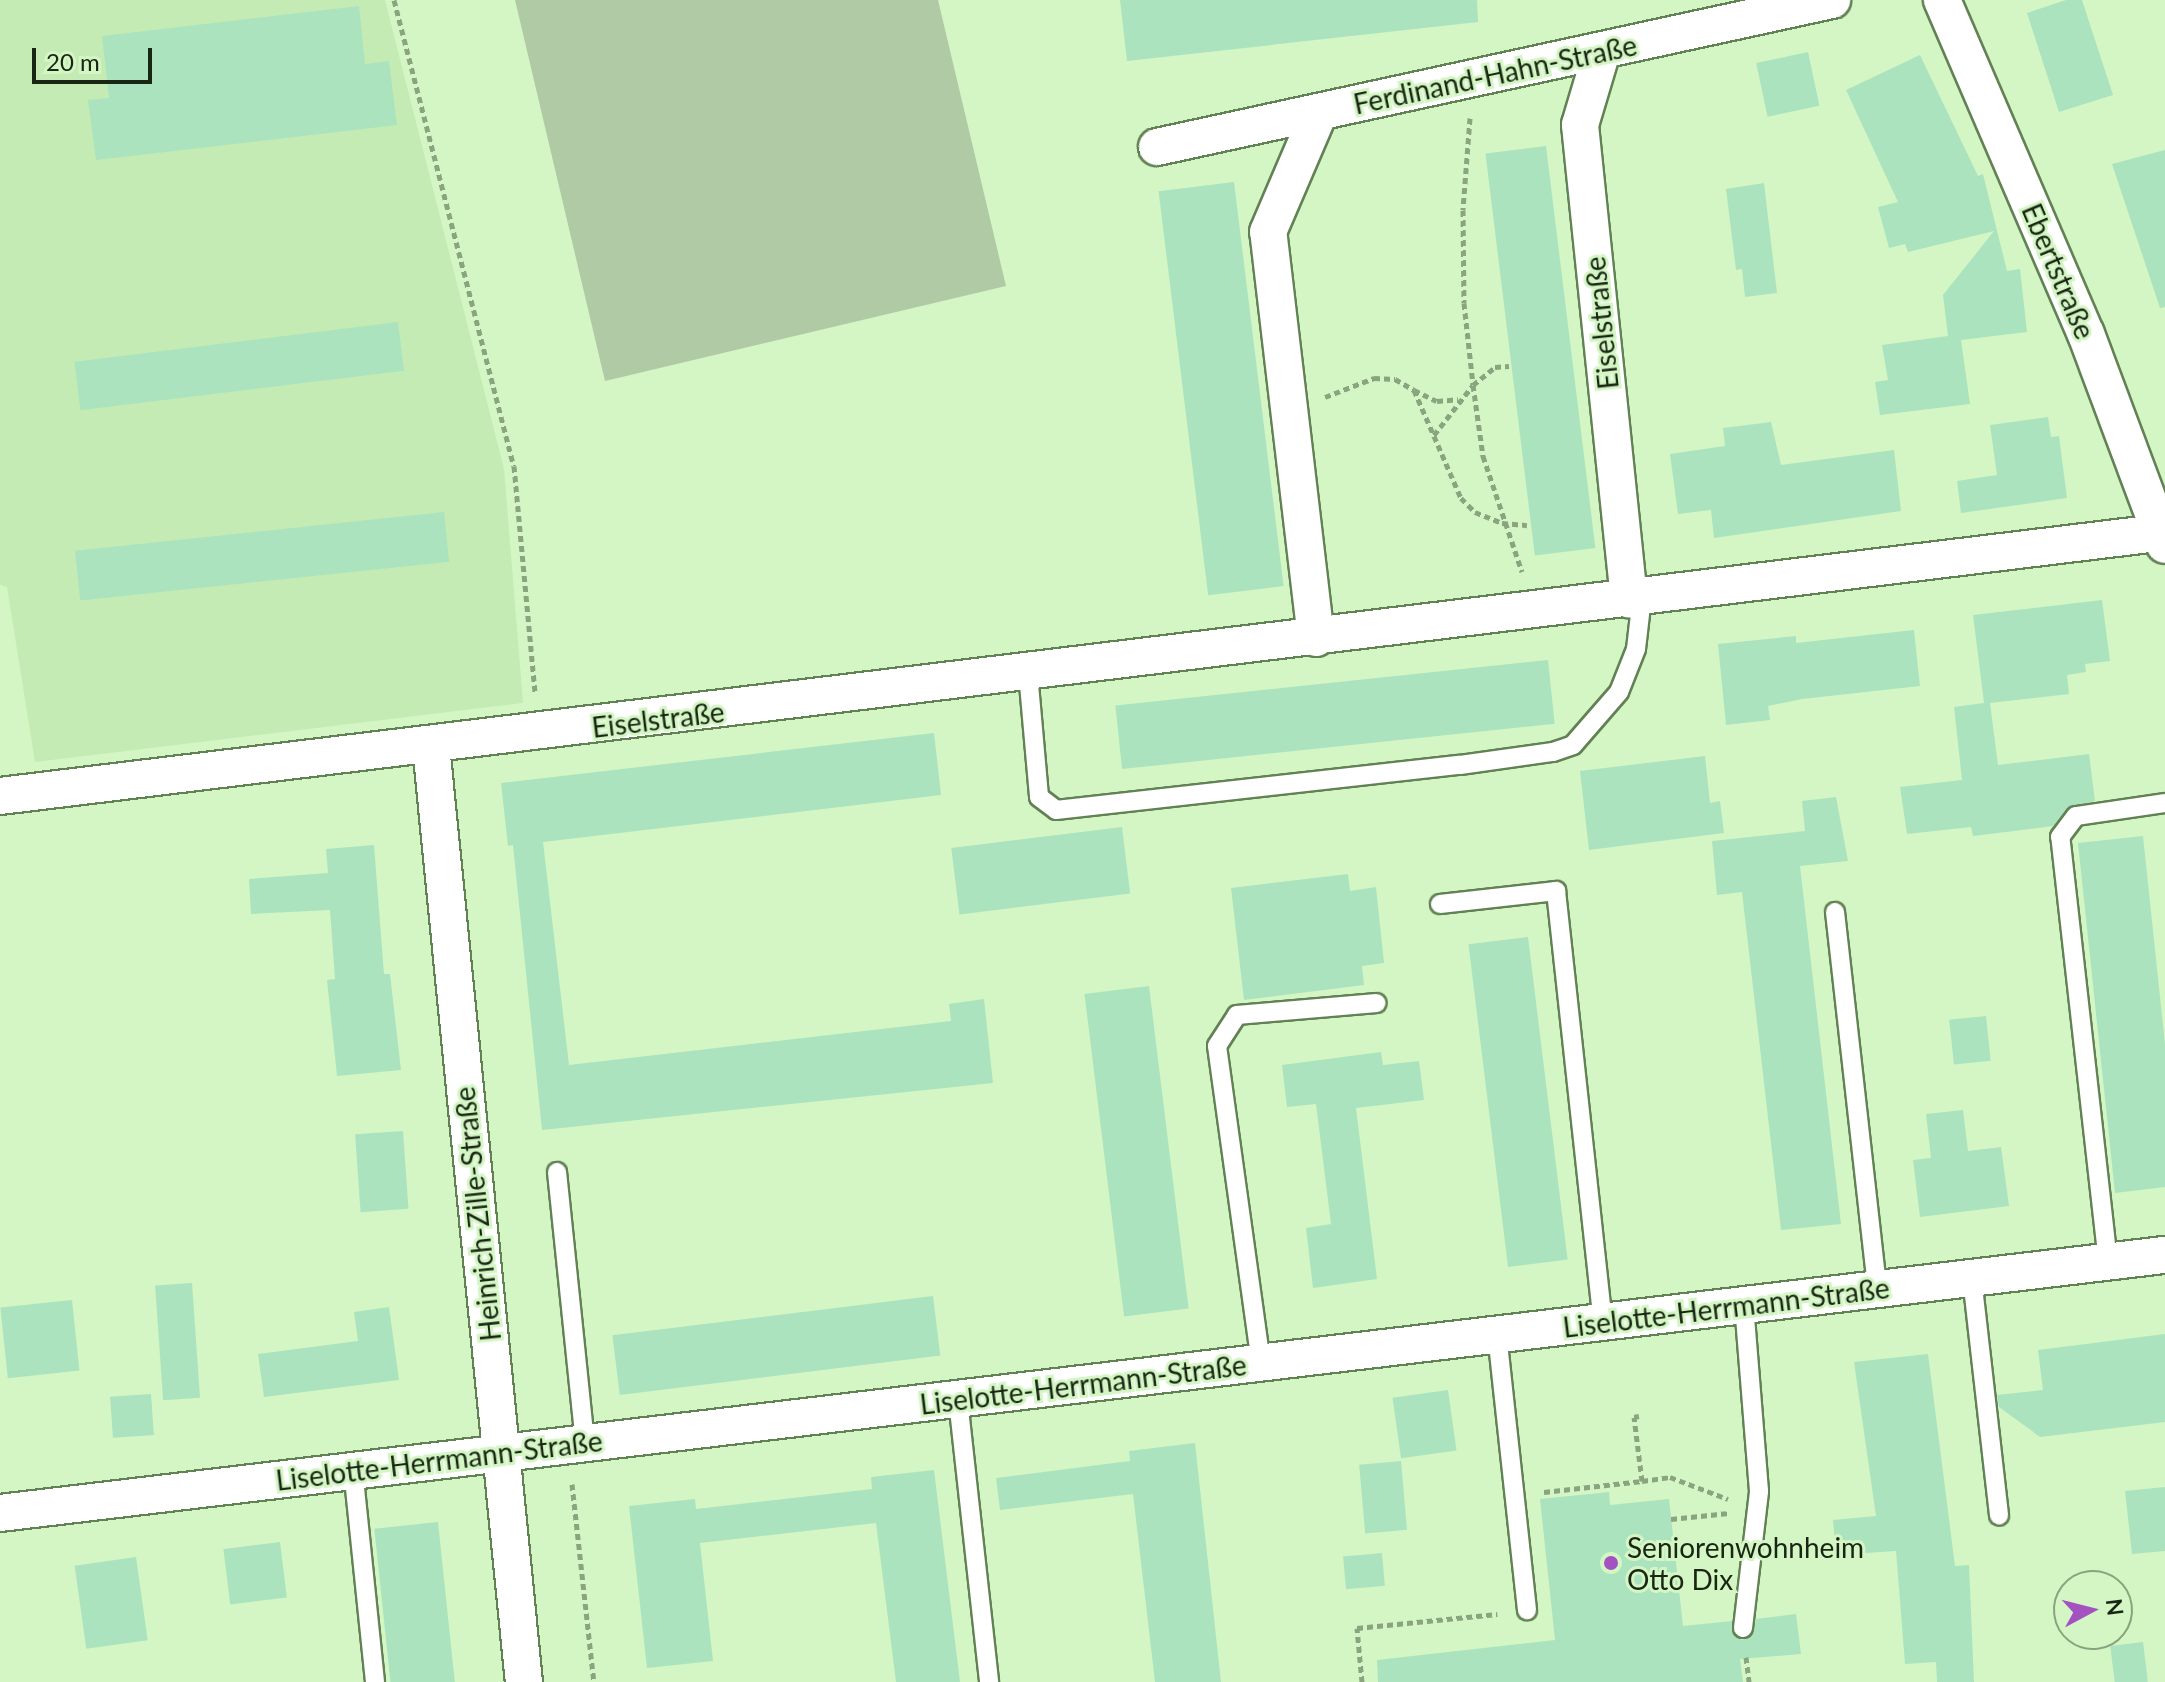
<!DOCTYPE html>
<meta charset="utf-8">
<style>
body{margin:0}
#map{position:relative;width:2165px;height:1682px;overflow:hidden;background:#d3f6c4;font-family:Lato,sans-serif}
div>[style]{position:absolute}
.built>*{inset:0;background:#c4ebb3}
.green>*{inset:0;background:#b0caa5}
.building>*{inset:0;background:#ace3bf;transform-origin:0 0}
.path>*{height:5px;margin-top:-2.5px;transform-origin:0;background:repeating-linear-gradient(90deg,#8aa47f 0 6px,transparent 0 10px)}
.roads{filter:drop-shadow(2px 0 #628154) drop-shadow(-2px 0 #628154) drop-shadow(0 2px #628154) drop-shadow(0 -2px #628154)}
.lane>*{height:18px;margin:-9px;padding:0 9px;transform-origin:9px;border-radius:9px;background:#fff}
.street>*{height:36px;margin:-18px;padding:0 18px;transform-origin:18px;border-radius:18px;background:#fff}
.dots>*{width:22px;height:22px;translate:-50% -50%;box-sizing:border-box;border:4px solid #d3f6c4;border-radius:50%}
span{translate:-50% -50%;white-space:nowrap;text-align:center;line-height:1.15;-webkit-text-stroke:6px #d3f6c4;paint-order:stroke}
.street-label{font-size:28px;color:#1a2614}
.poi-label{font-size:28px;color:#1a2614}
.left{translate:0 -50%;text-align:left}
.north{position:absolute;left:2053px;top:1570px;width:80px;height:80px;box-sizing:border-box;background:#d3f6c4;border:2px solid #89a37e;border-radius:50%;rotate:83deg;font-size:22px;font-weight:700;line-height:32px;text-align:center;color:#1a2614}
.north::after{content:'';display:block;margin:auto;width:28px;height:36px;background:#a452c1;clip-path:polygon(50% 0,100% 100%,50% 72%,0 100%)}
.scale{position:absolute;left:32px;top:48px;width:120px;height:36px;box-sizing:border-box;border:4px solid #1a2614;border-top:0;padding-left:10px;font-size:24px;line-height:28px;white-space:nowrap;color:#1a2614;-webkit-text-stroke:6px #d3f6c4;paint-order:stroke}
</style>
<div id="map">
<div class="built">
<i style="clip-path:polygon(0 0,385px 0,504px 469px,523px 703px,35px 762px,7px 587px,0 585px)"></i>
</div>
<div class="green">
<i style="clip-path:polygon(515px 0,938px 0,1006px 286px,605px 381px)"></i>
</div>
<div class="building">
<i style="clip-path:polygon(1120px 0,1477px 0,1478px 22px,1127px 61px)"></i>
<i style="clip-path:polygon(2066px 0,2082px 0,2113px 95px,2059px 112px,2027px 13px)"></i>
<i style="clip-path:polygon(359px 6px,365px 64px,389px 61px,397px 125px,96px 160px,88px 100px,109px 98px,102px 36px)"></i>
<i style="left:1808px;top:52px;width:55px;height:53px;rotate:78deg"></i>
<i style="clip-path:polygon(1920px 55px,1978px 176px,1983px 174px,2007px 271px,2020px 269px,2027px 332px,1961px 340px,1970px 404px,1880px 415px,1875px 382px,1888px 380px,1882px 345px,1948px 336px,1943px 295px,1994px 231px,1908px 252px,1905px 244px,1889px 248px,1878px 207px,1898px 202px,1846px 90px)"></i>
<i style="left:1546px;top:146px;width:405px;height:61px;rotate:83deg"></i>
<i style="clip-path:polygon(2165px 150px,2165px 307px,2160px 308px,2112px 164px)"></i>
<i style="left:1234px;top:182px;width:407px;height:76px;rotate:83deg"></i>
<i style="clip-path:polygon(1764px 183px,1777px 293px,1745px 297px,1742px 269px,1736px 270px,1726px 189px)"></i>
<i style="left:398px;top:322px;width:49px;height:326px;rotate:83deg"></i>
<i style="clip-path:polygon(2048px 417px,2051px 437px,2059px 436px,2067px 498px,1961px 513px,1957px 481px,1997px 475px,1990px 425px)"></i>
<i style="clip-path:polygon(1771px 422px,1781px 465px,1894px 450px,1901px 511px,1714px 538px,1711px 510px,1678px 514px,1670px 454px,1725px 446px,1723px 428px)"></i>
<i style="left:444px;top:512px;width:50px;height:371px;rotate:84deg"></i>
<i style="clip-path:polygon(2102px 600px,2110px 661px,2085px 664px,2086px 672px,2067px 675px,2069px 694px,1990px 703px,1998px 765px,2089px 754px,2095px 801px,2067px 808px,2053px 826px,1973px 836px,1971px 827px,1907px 834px,1900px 787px,1962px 780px,1954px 707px,1984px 703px,1973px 615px)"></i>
<i style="clip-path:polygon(1914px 630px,1920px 686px,1802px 699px,1768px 706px,1770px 720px,1726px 725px,1718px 644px,1796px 636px,1796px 643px)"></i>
<i style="left:1548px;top:660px;width:64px;height:435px;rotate:84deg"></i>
<i style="clip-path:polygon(934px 733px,941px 795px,543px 842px,569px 1065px,951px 1021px,949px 1004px,984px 999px,993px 1083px,542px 1130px,513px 845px,508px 846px,501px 783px)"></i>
<i style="clip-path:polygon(1705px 756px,1710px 803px,1720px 801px,1724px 833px,1589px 850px,1580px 771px)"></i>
<i style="clip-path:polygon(1836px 797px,1848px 861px,1800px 866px,1841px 1224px,1781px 1230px,1742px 892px,1717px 895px,1712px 841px,1805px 831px,1802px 801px)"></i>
<i style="left:1122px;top:827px;width:67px;height:172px;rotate:83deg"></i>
<i style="clip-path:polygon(2143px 836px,2165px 1044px,2165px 1187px,2115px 1193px,2078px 843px)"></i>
<i style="clip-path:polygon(374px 845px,384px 974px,390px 974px,401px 1070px,337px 1076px,327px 980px,335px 979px,330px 910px,251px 914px,249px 879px,328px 873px,326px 849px)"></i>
<i style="clip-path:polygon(1348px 874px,1350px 891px,1376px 887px,1384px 963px,1362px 966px,1364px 985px,1244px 1000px,1231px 888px)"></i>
<i style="left:1528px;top:937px;width:325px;height:60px;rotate:83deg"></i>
<i style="left:1149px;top:986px;width:325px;height:65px;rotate:83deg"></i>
<i style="left:1986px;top:1016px;width:45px;height:37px;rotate:84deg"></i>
<i style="clip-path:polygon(1381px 1052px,1383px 1065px,1419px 1061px,1424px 1100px,1356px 1108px,1377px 1279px,1313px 1288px,1306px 1228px,1331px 1224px,1316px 1104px,1287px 1107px,1282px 1065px)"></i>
<i style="clip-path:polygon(1963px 1110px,1968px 1151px,2001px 1147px,2009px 1206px,1920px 1217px,1913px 1160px,1931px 1158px,1926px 1114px)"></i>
<i style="left:403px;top:1131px;width:78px;height:48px;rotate:86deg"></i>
<i style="left:192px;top:1283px;width:115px;height:37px;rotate:86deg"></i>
<i style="left:933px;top:1296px;width:60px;height:323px;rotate:83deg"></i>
<i style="left:72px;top:1300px;width:71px;height:72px;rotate:84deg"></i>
<i style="clip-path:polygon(389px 1307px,399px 1380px,264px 1397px,258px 1354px,358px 1341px,354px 1312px)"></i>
<i style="clip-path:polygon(2165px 1334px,2165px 1422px,2040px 1437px,1999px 1407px,1997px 1395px,2043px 1390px,2038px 1350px)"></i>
<i style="clip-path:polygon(1928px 1354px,1955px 1566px,1969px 1565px,1974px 1682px,1937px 1682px,1936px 1662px,1905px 1664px,1896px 1551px,1836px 1555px,1833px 1520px,1876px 1516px,1854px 1362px)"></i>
<i style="left:1448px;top:1390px;width:61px;height:56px;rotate:82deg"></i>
<i style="left:151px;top:1394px;width:41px;height:41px;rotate:86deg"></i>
<i style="clip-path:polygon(1195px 1443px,1221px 1682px,1155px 1682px,1133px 1494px,1000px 1510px,996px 1478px,1130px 1461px,1129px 1451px)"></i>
<i style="left:1401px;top:1461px;width:69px;height:42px;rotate:85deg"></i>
<i style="clip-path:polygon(934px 1470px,960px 1682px,896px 1682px,876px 1523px,700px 1543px,713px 1661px,647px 1668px,629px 1506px,695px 1499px,696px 1509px,872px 1489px,871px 1477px)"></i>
<i style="clip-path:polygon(2165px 1487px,2165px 1551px,2132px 1554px,2125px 1491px)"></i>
<i style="clip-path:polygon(1609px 1492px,1610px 1505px,1669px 1499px,1683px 1626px,1732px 1621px,1732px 1633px,1742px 1640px,1753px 1634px,1756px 1619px,1796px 1614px,1801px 1654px,1740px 1659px,1743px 1682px,1378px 1682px,1377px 1660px,1555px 1640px,1540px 1499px)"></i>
<i style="left:438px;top:1522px;width:161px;height:64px;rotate:84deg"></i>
<i style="left:280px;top:1542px;width:56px;height:57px;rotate:83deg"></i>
<i style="left:1382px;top:1553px;width:33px;height:39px;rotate:85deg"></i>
<i style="left:136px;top:1557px;width:84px;height:62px;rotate:82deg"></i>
<i style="left:2143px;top:1642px;width:40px;height:33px;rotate:83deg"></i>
</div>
<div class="path">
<i style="left:394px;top:0;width:481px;rotate:75.6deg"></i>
<i style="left:514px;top:466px;width:227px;rotate:84.7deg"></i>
<i style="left:1470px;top:118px;width:92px;rotate:94.4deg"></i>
<i style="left:1463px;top:210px;width:93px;rotate:89.4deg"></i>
<i style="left:1464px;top:303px;width:82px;rotate:83.7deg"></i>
<i style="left:1473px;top:385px;width:72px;rotate:82deg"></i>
<i style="left:1483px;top:456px;width:122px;rotate:71.4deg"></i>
<i style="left:1414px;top:390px;width:25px;rotate:26deg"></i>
<i style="left:1437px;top:401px;width:21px;rotate:-5deg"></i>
<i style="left:1325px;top:397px;width:53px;rotate:-21.2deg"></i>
<i style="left:1374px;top:378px;width:21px;rotate:3deg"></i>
<i style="left:1395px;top:379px;width:22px;rotate:30deg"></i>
<i style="left:1414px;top:390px;width:118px;rotate:66.5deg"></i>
<i style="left:1461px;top:498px;width:20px;rotate:45deg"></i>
<i style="left:1475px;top:512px;width:29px;rotate:22deg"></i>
<i style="left:1502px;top:523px;width:25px;rotate:5deg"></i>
<i style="left:1434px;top:435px;width:63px;rotate:-52deg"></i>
<i style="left:1473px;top:385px;width:28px;rotate:-39deg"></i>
<i style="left:1495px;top:367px;width:14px;rotate:-4deg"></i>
<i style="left:1642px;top:1481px;width:28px;rotate:-8deg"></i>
<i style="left:1670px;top:1477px;width:62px;rotate:20.8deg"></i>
<i style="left:572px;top:1484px;width:199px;rotate:83.7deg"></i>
<i style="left:1544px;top:1492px;width:99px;rotate:-6.4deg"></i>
<i style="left:1642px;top:1481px;width:64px;rotate:-97.1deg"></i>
<i style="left:1634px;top:1417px;width:5px;rotate:-11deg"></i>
<i style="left:1671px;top:1519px;width:58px;rotate:-5.9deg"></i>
<i style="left:1746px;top:1657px;width:25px;rotate:83deg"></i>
<i style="left:1362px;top:1682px;width:54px;rotate:-95.3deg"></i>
<i style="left:1357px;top:1628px;width:141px;rotate:-5.7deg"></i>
</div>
<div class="roads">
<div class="lane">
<i style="left:1028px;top:673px;width:124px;rotate:84.9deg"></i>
<i style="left:1039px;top:797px;width:21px;rotate:37deg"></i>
<i style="left:1056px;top:810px;width:406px;rotate:-6.4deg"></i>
<i style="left:1460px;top:765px;width:94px;rotate:-8deg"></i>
<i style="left:1553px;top:752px;width:21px;rotate:-19deg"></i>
<i style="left:1573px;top:745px;width:70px;rotate:-49deg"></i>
<i style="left:1619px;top:692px;width:46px;rotate:-68.4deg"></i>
<i style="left:1636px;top:649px;width:52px;rotate:-83.4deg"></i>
<i style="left:1440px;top:904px;width:117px;rotate:-6.4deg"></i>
<i style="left:1556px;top:891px;width:434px;rotate:83.8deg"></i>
<i style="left:1835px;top:912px;width:379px;rotate:83.6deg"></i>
<i style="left:557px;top:1172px;width:272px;rotate:84.1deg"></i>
<i style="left:2108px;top:1262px;width:428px;rotate:-96.4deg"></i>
<i style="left:2060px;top:837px;width:26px;rotate:-53deg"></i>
<i style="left:2076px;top:816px;width:90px;rotate:-8.3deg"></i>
<i style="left:1972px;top:1278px;width:239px;rotate:83.5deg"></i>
<i style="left:1497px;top:1334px;width:278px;rotate:83.8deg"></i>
<i style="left:1261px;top:1363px;width:320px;rotate:-97.9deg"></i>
<i style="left:1217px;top:1046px;width:37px;rotate:-57deg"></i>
<i style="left:1237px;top:1015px;width:140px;rotate:-4.9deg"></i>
<i style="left:958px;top:1400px;width:284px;rotate:83.7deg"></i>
<i style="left:353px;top:1469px;width:214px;rotate:84.1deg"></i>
<i style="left:1743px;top:1628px;width:138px;rotate:-83.3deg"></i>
<i style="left:1759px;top:1491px;width:187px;rotate:-94.6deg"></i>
</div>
<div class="street">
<i style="left:1942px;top:0;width:364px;rotate:66.7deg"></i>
<i style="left:2086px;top:334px;width:225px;rotate:69.5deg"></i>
<i style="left:1602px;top:51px;width:77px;rotate:106.6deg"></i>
<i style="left:1580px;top:125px;width:477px;rotate:84.1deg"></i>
<i style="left:1157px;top:147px;width:691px;rotate:-12.29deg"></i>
<i style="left:1316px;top:638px;width:409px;rotate:-96.7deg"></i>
<i style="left:1268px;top:232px;width:129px;rotate:-66.8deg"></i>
<i style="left:431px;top:746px;width:941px;rotate:84.33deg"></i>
<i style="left:0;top:796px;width:2181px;rotate:-6.95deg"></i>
<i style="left:0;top:1513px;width:2180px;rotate:-6.8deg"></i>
</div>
</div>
<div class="dots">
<i style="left:1611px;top:1563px;background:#a452c1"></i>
</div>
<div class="street-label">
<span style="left:1495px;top:74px;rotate:-12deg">Ferdinand-Hahn-Straße</span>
<span style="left:2059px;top:271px;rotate:67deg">Ebertstraße</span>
<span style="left:1601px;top:323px;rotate:-96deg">Eiselstraße</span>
<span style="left:658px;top:719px;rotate:-7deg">Eiselstraße</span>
<span style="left:477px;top:1214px;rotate:-96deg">Heinrich-Zille-Straße</span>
<span style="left:1726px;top:1307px;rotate:-7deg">Liselotte-Herrmann-Straße</span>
<span style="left:1083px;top:1384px;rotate:-7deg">Liselotte-Herrmann-Straße</span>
<span style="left:439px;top:1460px;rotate:-7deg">Liselotte-Herrmann-Straße</span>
</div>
<div class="poi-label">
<span class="left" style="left:1627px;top:1563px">Seniorenwohnheim<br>Otto Dix</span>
</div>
<div class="north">N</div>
<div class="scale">20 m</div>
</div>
